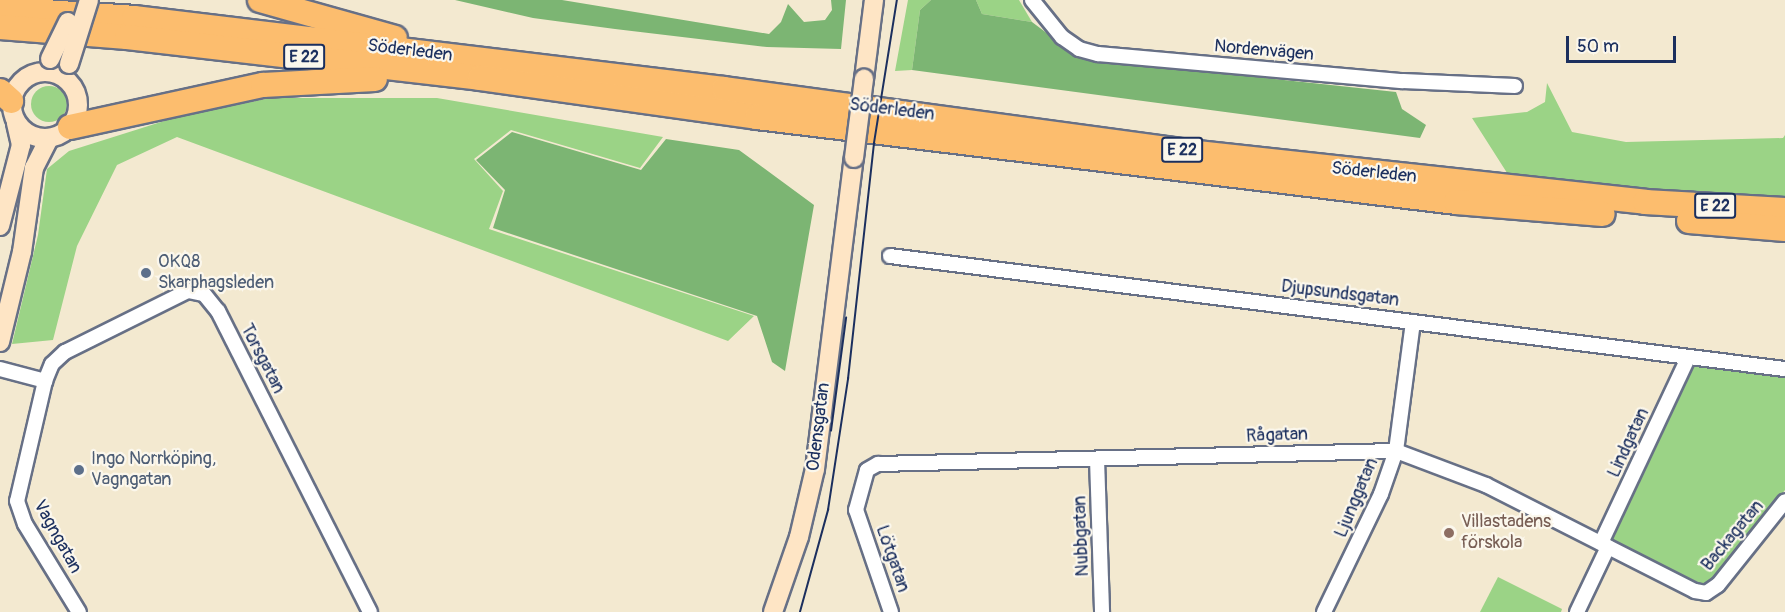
<!DOCTYPE html>
<meta charset="utf-8">
<style>
body{margin:0}
#map{position:relative;width:1785px;height:612px;overflow:hidden;background:#f3e9d0;font-family:Pangolin,sans-serif}
div>[style]{position:absolute}
.green>*{inset:0;background:#9bd386}
.round{border-radius:50%}
.forest>*{inset:0;background:#7cb573}
.roads{filter:drop-shadow(2px 0 #677086) drop-shadow(-2px 0 #677086) drop-shadow(0 2px #677086) drop-shadow(0 -2px #677086)}
.street>*{height:14px;margin:-7px;padding:0 7px;transform-origin:7px;border-radius:7px;background:#fff}
.secondary>*{height:18px;margin:-9px;padding:0 9px;transform-origin:9px;border-radius:9px;background:#fee5c5}
.secondary>.ring{margin:-9px;padding:0;box-sizing:content-box;background:none;border:18px solid #fee5c5;border-radius:50%}
.highway>*{height:24px;margin:-12px;padding:0 12px;transform-origin:12px;border-radius:12px;background:#fcbd6e}
.tram>*{height:1.5px;margin:-0.75px;padding:0 0.75px;transform-origin:0.75px;border-radius:0.75px;background:#1b2f5e}
.bridges{filter:drop-shadow(2px 0 #677086) drop-shadow(-2px 0 #677086) drop-shadow(0 2px #677086) drop-shadow(0 -2px #677086)}
.secondary-bridge>*{height:18px;margin:-9px;padding:0 9px;transform-origin:9px;border-radius:9px;background:#fee5c5}
.dots>*{width:16px;height:16px;translate:-50% -50%;box-sizing:border-box;border:3px solid #fbf7ec;border-radius:50%}
span{translate:-50% -50%;white-space:nowrap;text-align:center;line-height:1.15;-webkit-text-stroke:4.5px #fbf7ec;paint-order:stroke}
.shield-label span{padding:2px 4px;background:#fbf7ec;border:2px solid;border-radius:4px;-webkit-text-stroke-width:0}
.shield-label{font-size:16px;color:#1b2f5e;font-weight:700}
.street-label{font-size:18px;color:#1b2f5e}
.service-label{font-size:18px;color:#4e5e75}
.left{translate:0 -50%;text-align:left}
.education-label{font-size:18px;color:#785e54}
.scale{position:absolute;left:1566px;top:36px;width:110px;height:27px;box-sizing:border-box;border:3px solid #1b2f5e;border-top:0;padding-left:8px;font-size:18px;line-height:21px;white-space:nowrap;color:#1b2f5e;-webkit-text-stroke:4px #fbf7ec;paint-order:stroke}
</style>
<div id="map">
<div class="green">
<i style="clip-path:polygon(908px 0,931px 0,920px 10px,912px 70px,895px 71px)"></i>
<i style="clip-path:polygon(976px 0,1019px 0,1032px 22px,982px 14px)"></i>
<i style="clip-path:polygon(1547px 83px,1572px 132px,1626px 142px,1783px 138px,1785px 135px,1785px 197px,1622px 190px,1509px 176px,1472px 118px,1527px 112px,1545px 102px)"></i>
<i class="round" style="left:31px;top:86px;width:36px;height:36px"></i>
<i style="clip-path:polygon(271px 98px,437px 98px,663px 137px,640px 168px,511px 130px,474px 159px,503px 191px,489px 229px,754px 316px,728px 341px,177px 137px,117px 165px,77px 246px,53px 340px,12px 344px,38px 235px,47px 169px,69px 151px,180px 116px)"></i>
<i style="clip-path:polygon(1692px 366px,1785px 377px,1785px 490px,1710px 588px,1611px 540px)"></i>
<i style="clip-path:polygon(1498px 577px,1562px 609px,1561px 612px,1480px 612px)"></i>
</div>
<div class="forest">
<i style="clip-path:polygon(455px 0,562px 0,769px 34px,781px 22px,788px 4px,804px 22px,825px 20px,832px 10px,831px 0,846px 0,841px 49px,767px 47px,615px 29px,533px 18px)"></i>
<i style="clip-path:polygon(931px 0,976px 0,982px 14px,1032px 22px,1080px 58px,1396px 92px,1402px 109px,1426px 125px,1420px 138px,912px 70px,920px 10px)"></i>
<i style="clip-path:polygon(512px 132px,641px 170px,666px 139px,739px 150px,814px 205px,785px 371px,772px 362px,757px 316px,493px 228px,505px 190px,476px 160px)"></i>
</div>
<div class="roads">
<div class="street">
<i style="left:1032px;top:0;width:48px;rotate:51deg"></i>
<i style="left:1062px;top:37px;width:21px;rotate:35deg"></i>
<i style="left:1079px;top:49px;width:20px;rotate:15deg"></i>
<i style="left:1098px;top:54px;width:306px;rotate:5.1deg"></i>
<i style="left:1403px;top:81px;width:112px;rotate:2.6deg"></i>
<i style="left:890px;top:256px;width:902px;rotate:7.2deg"></i>
<i style="left:0;top:369px;width:47px;rotate:14.9deg"></i>
<i style="left:45px;top:381px;width:123px;rotate:103.1deg"></i>
<i style="left:17px;top:501px;width:24px;rotate:71deg"></i>
<i style="left:25px;top:524px;width:103px;rotate:58.5deg"></i>
<i style="left:45px;top:381px;width:18px;rotate:-68deg"></i>
<i style="left:52px;top:364px;width:18px;rotate:-43deg"></i>
<i style="left:65px;top:352px;width:137px;rotate:-26.4deg"></i>
<i style="left:188px;top:291px;width:16px;rotate:11deg"></i>
<i style="left:204px;top:294px;width:22px;rotate:51deg"></i>
<i style="left:218px;top:311px;width:337px;rotate:63.2deg"></i>
<i style="left:1097px;top:459px;width:153px;rotate:88.1deg"></i>
<i style="left:1601px;top:543px;width:204px;rotate:-64.8deg"></i>
<i style="left:891px;top:612px;width:108px;rotate:-108.9deg"></i>
<i style="left:856px;top:510px;width:41px;rotate:-74.6deg"></i>
<i style="left:867px;top:470px;width:13px;rotate:-29deg"></i>
<i style="left:878px;top:464px;width:518px;rotate:-1.44deg"></i>
<i style="left:1396px;top:451px;width:96px;rotate:20.7deg"></i>
<i style="left:1486px;top:485px;width:234px;rotate:26.9deg"></i>
<i style="left:1695px;top:591px;width:11px;rotate:10deg"></i>
<i style="left:1706px;top:593px;width:14px;rotate:-34deg"></i>
<i style="left:1718px;top:585px;width:107px;rotate:-51.4deg"></i>
<i style="left:1324px;top:612px;width:131px;rotate:-64.2deg"></i>
<i style="left:1381px;top:494px;width:46px;rotate:-70.8deg"></i>
<i style="left:1396px;top:451px;width:130px;rotate:-82.5deg"></i>
<i style="left:1577px;top:612px;width:72px;rotate:-64.5deg"></i>
</div>
<div class="secondary">
<i class="ring" style="left:12px;top:72px;width:48px;height:48px"></i>
<i style="left:864px;top:79px;width:80px;rotate:-82.8deg"></i>
<i style="left:0;top:226px;width:84px;rotate:-75.5deg"></i>
<i style="left:21px;top:145px;width:23px;rotate:-103deg"></i>
<i style="left:0;top:342px;width:93px;rotate:-76.3deg"></i>
<i style="left:22px;top:252px;width:85px;rotate:-81.9deg"></i>
<i style="left:34px;top:168px;width:34px;rotate:-63deg"></i>
<i style="left:773px;top:612px;width:79px;rotate:-70.9deg"></i>
<i style="left:799px;top:537px;width:70px;rotate:-76.8deg"></i>
<i style="left:815px;top:469px;width:313px;rotate:-82.9deg"></i>
</div>
<div class="highway">
<i style="left:260px;top:0;width:140px;rotate:15.7deg"></i>
<i style="left:0;top:9px;width:134px;rotate:3.8deg"></i>
<i style="left:134px;top:18px;width:594px;rotate:6.86deg"></i>
<i style="left:724px;top:89px;width:477px;rotate:7.7deg"></i>
<i style="left:1197px;top:153px;width:451px;rotate:6.2deg"></i>
<i style="left:1645px;top:202px;width:140px;rotate:3.3deg"></i>
<i style="left:0;top:27px;width:127px;rotate:4.5deg"></i>
<i style="left:127px;top:37px;width:355px;rotate:6.6deg"></i>
<i style="left:480px;top:78px;width:280px;rotate:8deg"></i>
<i style="left:757px;top:117px;width:704px;rotate:6.93deg"></i>
<i style="left:1456px;top:202px;width:147px;rotate:4.7deg"></i>
<i style="left:0;top:91px;width:15px;rotate:42deg"></i>
<i style="left:70px;top:127px;width:198px;rotate:-12.3deg"></i>
<i style="left:263px;top:85px;width:112px;rotate:-3.1deg"></i>
<i style="left:1689px;top:221px;width:96px;rotate:4.8deg"></i>
</div>
</div>
<div class="tram">
<i style="left:831px;top:431px;width:114px;rotate:-82.4deg"></i>
<i style="left:800px;top:612px;width:106px;rotate:-74.6deg"></i>
<i style="left:828px;top:510px;width:133px;rotate:-81.3deg"></i>
<i style="left:848px;top:379px;width:237px;rotate:-83.7deg"></i>
<i style="left:874px;top:143px;width:145px;rotate:-80.9deg"></i>
</div>
<div class="bridges">
<div class="secondary-bridge">
<i style="left:50px;top:59px;width:41px;rotate:-64.1deg"></i>
<i style="left:69px;top:64px;width:67px;rotate:-72.6deg"></i>
<i style="left:854px;top:158px;width:80px;rotate:-82.8deg"></i>
</div>
</div>
<div class="dots">
<i style="left:146px;top:273px;background:#5c6f8a"></i>
<i style="left:79px;top:470px;background:#5c6f8a"></i>
<i style="left:1449px;top:533px;background:#8d6e63"></i>
</div>
<div class="shield-label">
<span style="left:304px;top:57px">E 22</span>
<span style="left:1182px;top:150px">E 22</span>
<span style="left:1715px;top:206px">E 22</span>
</div>
<div class="street-label">
<span style="left:410px;top:51px;rotate:7deg">Söderleden</span>
<span style="left:1264px;top:51px;rotate:5deg">Nordenvägen</span>
<span style="left:892px;top:110px;rotate:7deg">Söderleden</span>
<span style="left:1374px;top:173px;rotate:6deg">Söderleden</span>
<span style="left:1340px;top:294px;rotate:7deg">Djupsundsgatan</span>
<span style="left:262px;top:359px;rotate:63deg">Torsgatan</span>
<span style="left:819px;top:427px;rotate:-83deg">Odensgatan</span>
<span style="left:1277px;top:436px;rotate:-2deg">Rågatan</span>
<span style="left:1629px;top:443px;rotate:-65deg">Lindgatan</span>
<span style="left:1357px;top:498px;rotate:-67deg">Ljunggatan</span>
<span style="left:1082px;top:536px;rotate:-92deg">Nubbgatan</span>
<span style="left:1733px;top:536px;rotate:-50deg">Backagatan</span>
<span style="left:57px;top:537px;rotate:61deg">Vagngatan</span>
<span style="left:892px;top:559px;rotate:71deg">Lötgatan</span>
</div>
<div class="service-label">
<span class="left" style="left:158px;top:273px">OKQ8<br>Skarphagsleden</span>
<span class="left" style="left:91px;top:470px">Ingo Norrköping,<br>Vagngatan</span>
</div>
<div class="education-label">
<span class="left" style="left:1461px;top:533px">Villastadens<br>förskola</span>
</div>
<div class="scale">50 m</div>
</div>
